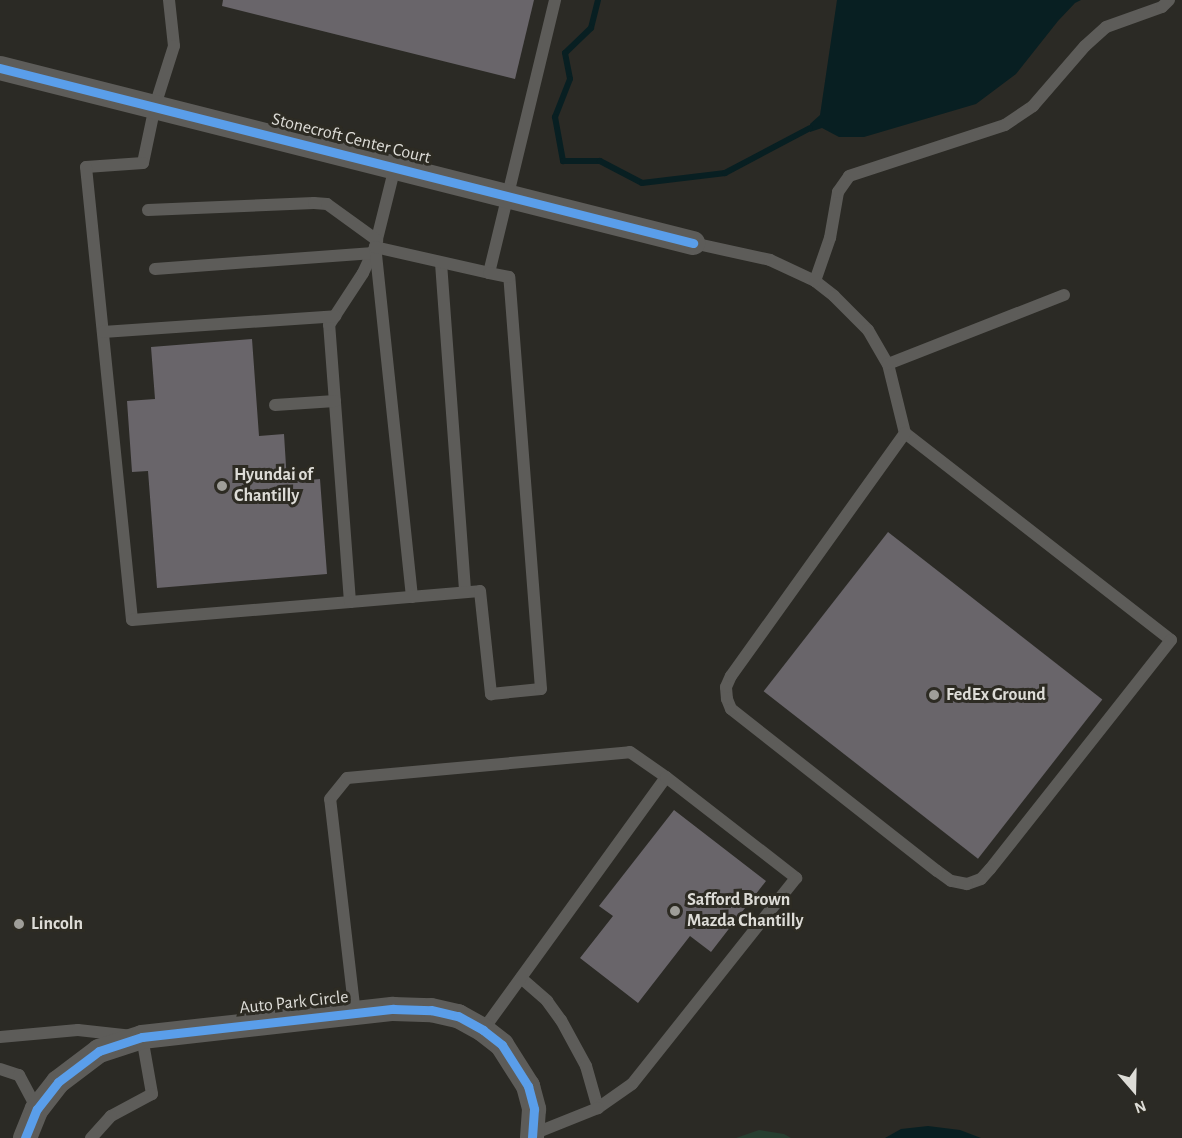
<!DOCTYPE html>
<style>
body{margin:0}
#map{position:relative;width:1182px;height:1138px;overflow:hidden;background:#2b2a25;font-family:"Alegreya Sans",sans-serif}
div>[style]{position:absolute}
.green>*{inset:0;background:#273e30}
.water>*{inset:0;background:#081f22}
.stream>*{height:6px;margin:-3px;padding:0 3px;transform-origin:3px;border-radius:3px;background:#081f22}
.building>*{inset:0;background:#69656a;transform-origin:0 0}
.service>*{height:12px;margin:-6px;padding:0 6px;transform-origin:6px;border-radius:6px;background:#5d5c59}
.minor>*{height:24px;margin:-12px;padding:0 12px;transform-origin:12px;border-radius:12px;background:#5d5c59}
.cycleway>*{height:9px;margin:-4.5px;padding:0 4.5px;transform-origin:4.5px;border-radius:4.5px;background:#5a9eea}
.dots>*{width:16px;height:16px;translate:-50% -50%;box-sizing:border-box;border:3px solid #2d2b23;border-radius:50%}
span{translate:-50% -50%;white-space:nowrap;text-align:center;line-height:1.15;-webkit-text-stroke:6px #2d2b23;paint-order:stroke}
.street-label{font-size:18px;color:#dddcd7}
.poi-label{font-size:18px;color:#dddcd7;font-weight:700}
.left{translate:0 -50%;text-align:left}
.north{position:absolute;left:1104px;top:1060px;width:60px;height:60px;-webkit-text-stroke:4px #2d2b23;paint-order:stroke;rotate:160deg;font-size:16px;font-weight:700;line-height:24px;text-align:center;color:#dddcd7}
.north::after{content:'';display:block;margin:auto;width:21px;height:27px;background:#dddcd7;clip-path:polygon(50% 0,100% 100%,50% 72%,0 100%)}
</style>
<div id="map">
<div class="green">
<i style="clip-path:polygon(759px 1130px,784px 1134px,791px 1138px,736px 1138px)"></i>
</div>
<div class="water">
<i style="clip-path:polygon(837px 0,1081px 0,1075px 3px,1058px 21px,1016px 74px,976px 104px,864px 137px,839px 137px,822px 128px,810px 132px,810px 124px,820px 115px)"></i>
<i style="clip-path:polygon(928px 1126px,960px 1130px,981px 1138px,885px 1138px,901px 1129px)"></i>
</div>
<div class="stream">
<i style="left:598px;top:0;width:29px;rotate:104deg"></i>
<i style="left:591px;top:28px;width:36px;rotate:136deg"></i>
<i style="left:565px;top:53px;width:26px;rotate:79deg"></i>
<i style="left:570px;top:79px;width:41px;rotate:111.5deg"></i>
<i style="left:555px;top:117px;width:45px;rotate:79.7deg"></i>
<i style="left:563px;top:161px;width:37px"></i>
<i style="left:600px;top:161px;width:47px;rotate:27.6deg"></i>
<i style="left:642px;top:183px;width:84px;rotate:-6.9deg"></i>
<i style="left:725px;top:173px;width:96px;rotate:-27.9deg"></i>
</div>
<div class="building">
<i style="clip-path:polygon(223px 0,534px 0,515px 79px,222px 6px)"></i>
<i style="clip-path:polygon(252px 339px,259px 436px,284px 434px,287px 482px,320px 479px,327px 574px,157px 588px,148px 471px,132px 472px,127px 401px,155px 399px,151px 347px)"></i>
<i style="left:888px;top:532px;width:272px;height:202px;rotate:38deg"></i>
<i style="clip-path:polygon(674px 810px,766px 881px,711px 952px,690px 936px,638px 1003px,580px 958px,613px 916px,599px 906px)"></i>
</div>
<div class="service">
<i style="left:169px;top:0;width:46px;rotate:83.8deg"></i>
<i style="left:174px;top:46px;width:63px;rotate:107.6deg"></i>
<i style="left:155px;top:106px;width:58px;rotate:101.9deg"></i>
<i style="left:143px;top:163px;width:57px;rotate:176deg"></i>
<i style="left:86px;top:167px;width:455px;rotate:84.2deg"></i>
<i style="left:132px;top:620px;width:219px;rotate:-4.7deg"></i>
<i style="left:350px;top:602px;width:278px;rotate:-94.3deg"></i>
<i style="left:329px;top:325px;width:62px;rotate:-56.8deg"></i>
<i style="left:363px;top:273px;width:29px;rotate:-65deg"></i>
<i style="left:375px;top:247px;width:82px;rotate:-76deg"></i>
<i style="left:148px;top:210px;width:166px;rotate:-2.4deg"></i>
<i style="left:314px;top:203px;width:13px;rotate:4deg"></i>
<i style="left:327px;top:204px;width:62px;rotate:35.8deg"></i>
<i style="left:693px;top:243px;width:79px;rotate:12.4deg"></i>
<i style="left:770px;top:260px;width:50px;rotate:25deg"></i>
<i style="left:815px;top:281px;width:24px;rotate:38deg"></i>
<i style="left:834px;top:296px;width:48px;rotate:45deg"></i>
<i style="left:868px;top:330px;width:39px;rotate:60deg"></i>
<i style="left:888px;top:364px;width:71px;rotate:76.2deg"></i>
<i style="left:905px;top:433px;width:337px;rotate:37.9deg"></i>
<i style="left:1171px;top:640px;width:292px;rotate:128.3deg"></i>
<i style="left:990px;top:869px;width:13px;rotate:132deg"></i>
<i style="left:981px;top:879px;width:15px;rotate:160deg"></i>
<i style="left:967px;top:884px;width:16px;rotate:-169deg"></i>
<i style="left:951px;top:881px;width:17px;rotate:-144deg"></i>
<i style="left:937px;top:871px;width:262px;rotate:-141.8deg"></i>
<i style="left:731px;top:709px;width:11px;rotate:-112deg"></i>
<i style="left:727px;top:699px;width:12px;rotate:-95deg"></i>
<i style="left:726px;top:687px;width:12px;rotate:-66deg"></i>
<i style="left:731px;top:676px;width:299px;rotate:-54.4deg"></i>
<i style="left:441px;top:263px;width:330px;rotate:85.8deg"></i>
<i style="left:155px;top:269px;width:219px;rotate:-4.2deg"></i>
<i style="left:815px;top:281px;width:46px;rotate:-70.8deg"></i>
<i style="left:830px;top:238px;width:47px;rotate:-80.1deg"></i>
<i style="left:838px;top:192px;width:19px;rotate:-55deg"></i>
<i style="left:849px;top:176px;width:164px;rotate:-18.1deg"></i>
<i style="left:1005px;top:125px;width:34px;rotate:-34deg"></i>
<i style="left:1033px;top:106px;width:79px;rotate:-49.1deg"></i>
<i style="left:1085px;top:46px;width:28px;rotate:-42deg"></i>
<i style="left:1106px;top:27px;width:59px;rotate:-19.7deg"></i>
<i style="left:1162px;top:7px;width:10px;rotate:-45deg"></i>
<i style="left:103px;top:332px;width:233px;rotate:-3.9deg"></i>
<i style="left:888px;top:364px;width:189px;rotate:-21.4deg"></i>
<i style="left:275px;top:405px;width:60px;rotate:-3.8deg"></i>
<i style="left:412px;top:597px;width:352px;rotate:-96deg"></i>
<i style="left:375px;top:247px;width:117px;rotate:12.8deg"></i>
<i style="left:489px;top:273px;width:281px;rotate:-76.4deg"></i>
<i style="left:350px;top:602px;width:130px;rotate:-4.8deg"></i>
<i style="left:480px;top:591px;width:104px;rotate:83.9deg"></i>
<i style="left:491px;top:694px;width:50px;rotate:-5.7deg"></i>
<i style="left:541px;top:689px;width:413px;rotate:-94.4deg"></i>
<i style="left:509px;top:277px;width:20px;rotate:-169deg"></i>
<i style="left:521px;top:978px;width:35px;rotate:41deg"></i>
<i style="left:547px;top:1001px;width:24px;rotate:54deg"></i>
<i style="left:561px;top:1020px;width:52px;rotate:61.5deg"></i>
<i style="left:586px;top:1066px;width:44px;rotate:74.1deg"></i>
<i style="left:355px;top:1014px;width:216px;rotate:-96.6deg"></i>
<i style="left:330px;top:799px;width:27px;rotate:-51deg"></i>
<i style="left:347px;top:778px;width:284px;rotate:-5.2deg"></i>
<i style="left:630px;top:752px;width:44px;rotate:34.8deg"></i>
<i style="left:483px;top:1030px;width:312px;rotate:-54.1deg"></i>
<i style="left:666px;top:777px;width:165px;rotate:37.8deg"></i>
<i style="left:796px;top:878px;width:263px;rotate:128.5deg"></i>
<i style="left:632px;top:1084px;width:42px;rotate:144.8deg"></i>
<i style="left:598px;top:1108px;width:70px;rotate:158.2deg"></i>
<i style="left:0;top:1037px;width:78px;rotate:-5.1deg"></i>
<i style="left:78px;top:1030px;width:64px;rotate:6.2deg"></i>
<i style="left:142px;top:1037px;width:58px;rotate:80deg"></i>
<i style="left:152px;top:1094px;width:47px;rotate:151.8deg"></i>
<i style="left:111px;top:1116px;width:30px;rotate:132deg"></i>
<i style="left:0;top:1069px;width:20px;rotate:18deg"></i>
<i style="left:19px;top:1075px;width:38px;rotate:62deg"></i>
</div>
<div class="minor">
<i style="left:0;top:68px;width:715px;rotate:14.17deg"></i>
<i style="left:25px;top:1138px;width:31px;rotate:-68deg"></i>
<i style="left:37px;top:1109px;width:34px;rotate:-52deg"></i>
<i style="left:58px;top:1082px;width:51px;rotate:-37.1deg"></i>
<i style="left:99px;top:1051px;width:45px;rotate:-18deg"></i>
<i style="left:142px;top:1037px;width:253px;rotate:-6.4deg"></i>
<i style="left:393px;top:1009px;width:38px;rotate:2deg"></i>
<i style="left:431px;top:1010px;width:28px;rotate:13deg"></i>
<i style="left:458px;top:1016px;width:29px;rotate:29deg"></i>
<i style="left:483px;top:1030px;width:24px;rotate:38deg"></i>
<i style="left:502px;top:1045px;width:49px;rotate:57.6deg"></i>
<i style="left:528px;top:1086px;width:24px;rotate:75deg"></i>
<i style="left:534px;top:1109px;width:29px;rotate:94deg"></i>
</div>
<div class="cycleway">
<i style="left:0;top:68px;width:715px;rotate:14.17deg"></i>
<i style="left:25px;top:1138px;width:31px;rotate:-68deg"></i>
<i style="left:37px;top:1109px;width:34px;rotate:-52deg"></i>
<i style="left:58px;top:1082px;width:51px;rotate:-37.1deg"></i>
<i style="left:99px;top:1051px;width:45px;rotate:-18deg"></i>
<i style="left:142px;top:1037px;width:253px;rotate:-6.4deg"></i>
<i style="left:393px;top:1009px;width:38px;rotate:2deg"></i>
<i style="left:431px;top:1010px;width:28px;rotate:13deg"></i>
<i style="left:458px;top:1016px;width:29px;rotate:29deg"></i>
<i style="left:483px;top:1030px;width:24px;rotate:38deg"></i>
<i style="left:502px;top:1045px;width:49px;rotate:57.6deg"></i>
<i style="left:528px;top:1086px;width:24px;rotate:75deg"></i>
<i style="left:534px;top:1109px;width:29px;rotate:94deg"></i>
</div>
<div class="dots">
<i style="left:222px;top:486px;background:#9f9e99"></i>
<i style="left:934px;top:695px;background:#9f9e99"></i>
<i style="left:675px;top:911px;background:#9f9e99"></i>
<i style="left:19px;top:924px;background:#9f9e99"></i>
</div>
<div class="street-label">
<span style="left:351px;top:139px;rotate:14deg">Stonecroft Center Court</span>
<span style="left:294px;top:1003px;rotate:-6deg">Auto Park Circle</span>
</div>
<div class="poi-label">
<span class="left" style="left:234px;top:486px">Hyundai of<br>Chantilly</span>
<span class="left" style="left:946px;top:695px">FedEx Ground</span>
<span class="left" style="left:687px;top:911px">Safford Brown<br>Mazda Chantilly</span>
<span class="left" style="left:31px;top:924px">Lincoln</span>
</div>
<div class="north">N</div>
</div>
